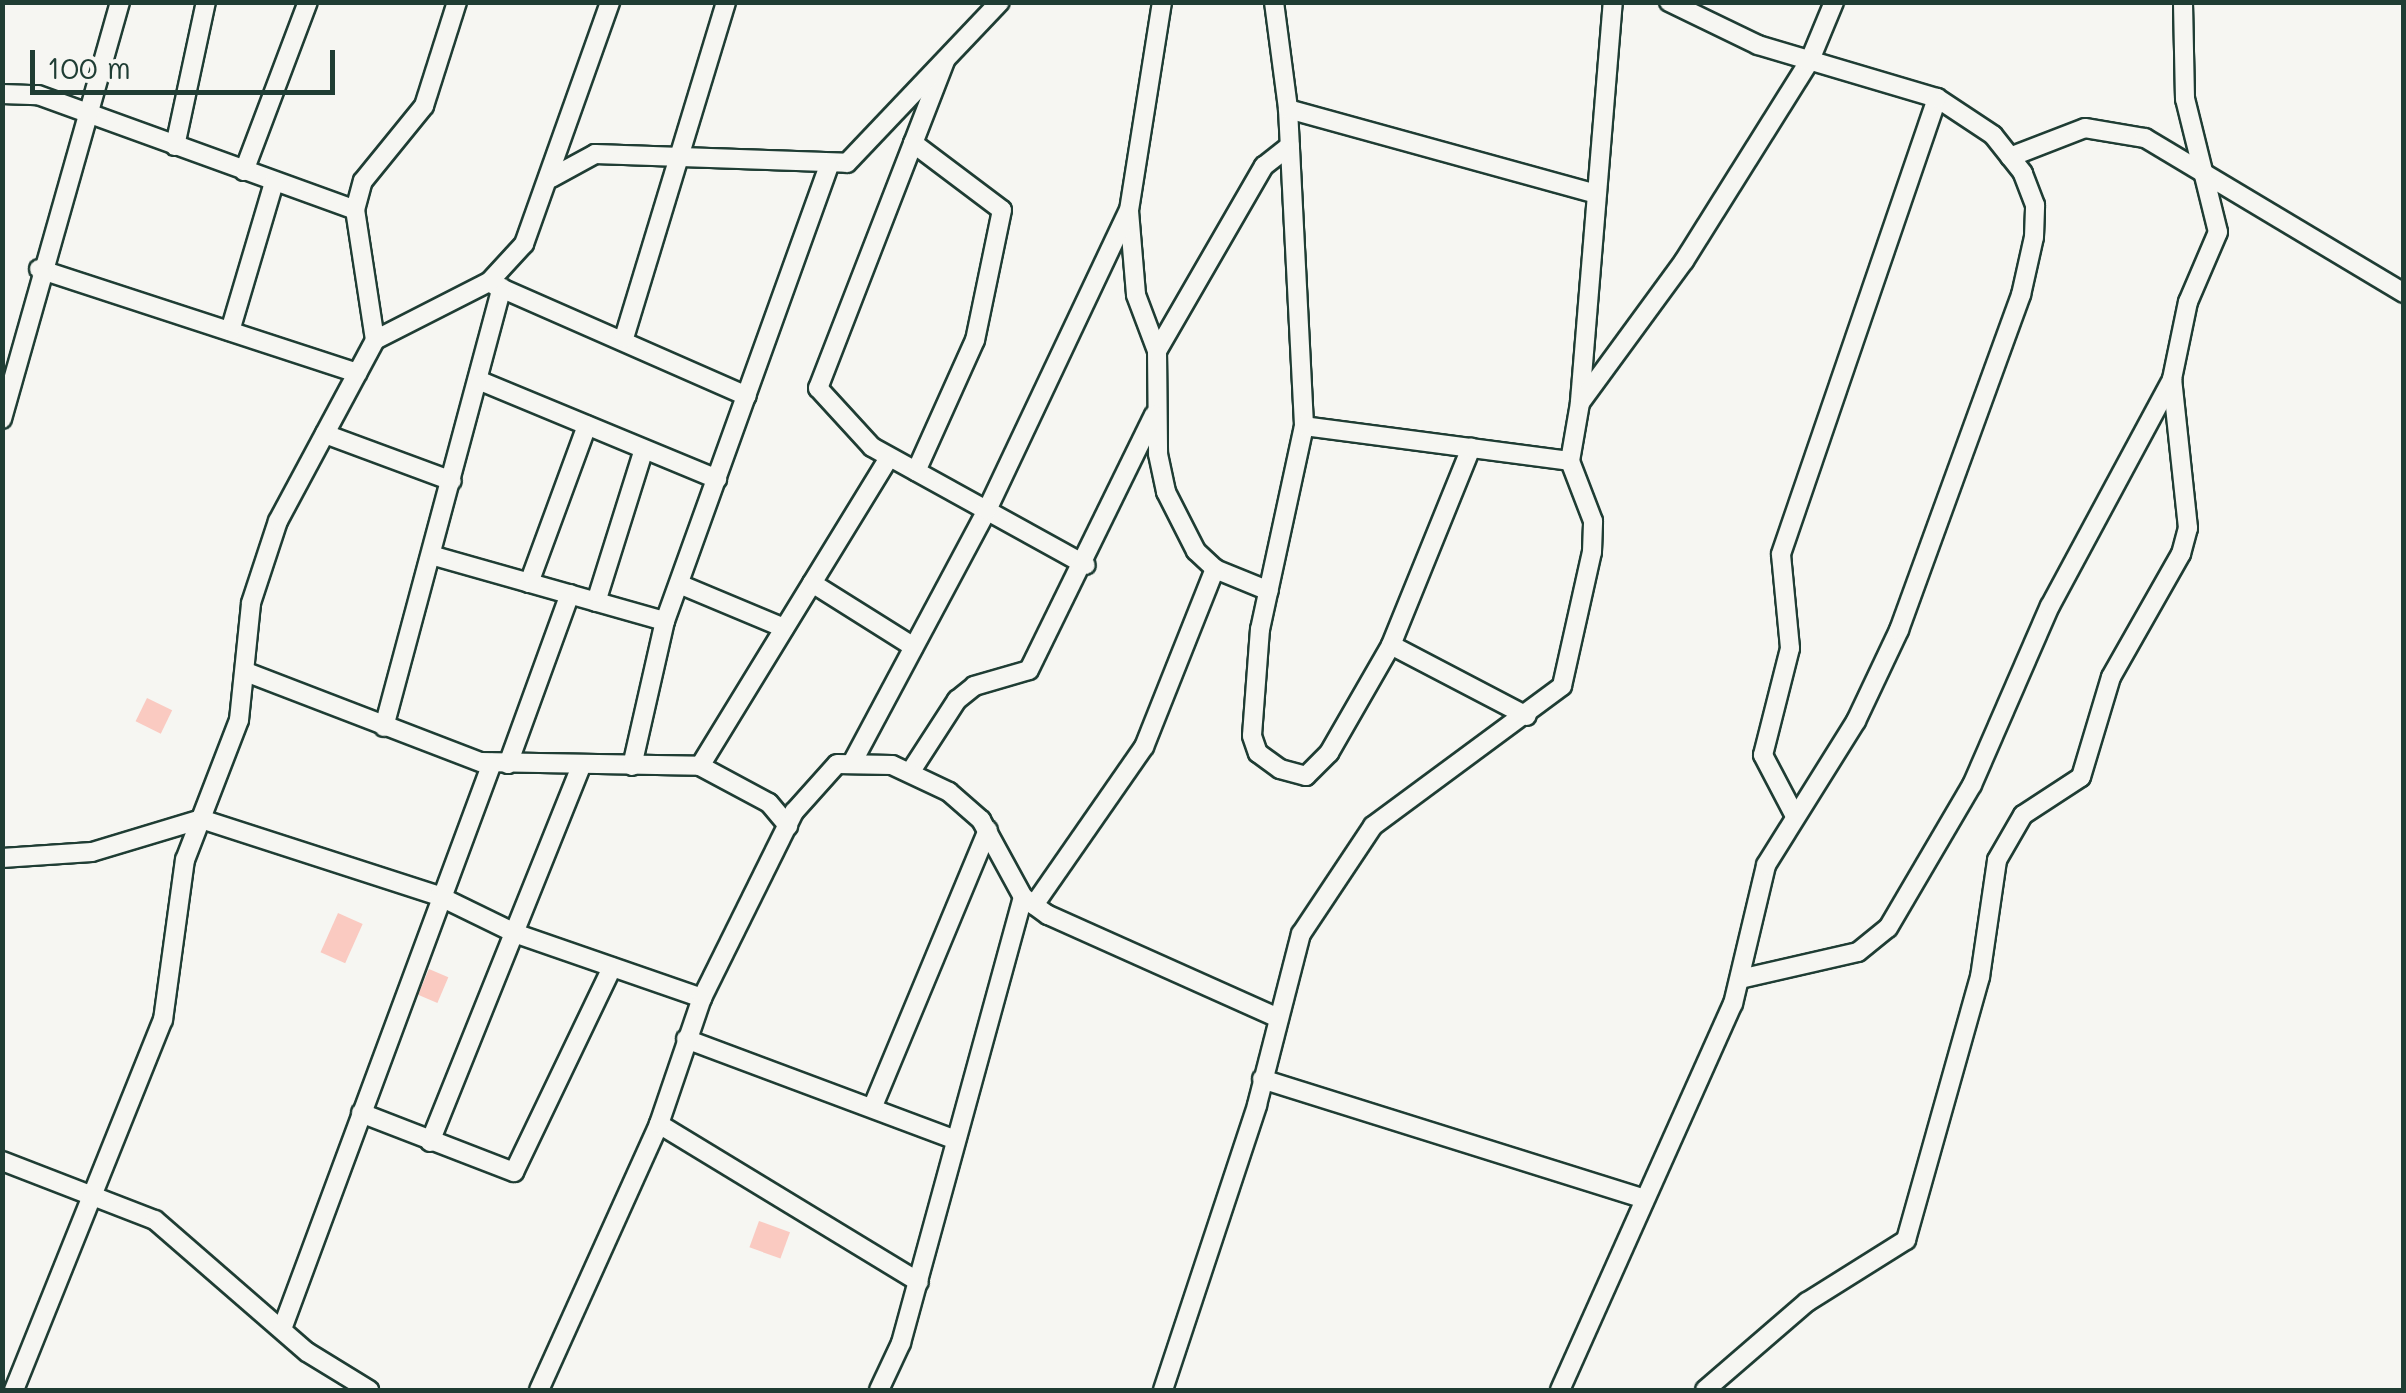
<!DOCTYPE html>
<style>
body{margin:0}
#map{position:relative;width:2406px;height:1393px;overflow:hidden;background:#f6f6f2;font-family:Mali,sans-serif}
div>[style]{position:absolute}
.building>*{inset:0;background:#facac1;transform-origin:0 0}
.roads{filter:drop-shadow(2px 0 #1f3d34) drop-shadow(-2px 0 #1f3d34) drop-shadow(0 2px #1f3d34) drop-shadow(0 -2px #1f3d34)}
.minor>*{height:18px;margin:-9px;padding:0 9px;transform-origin:9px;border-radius:9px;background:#f6f6f2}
span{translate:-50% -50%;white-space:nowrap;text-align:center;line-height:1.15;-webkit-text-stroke:10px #f6f6f2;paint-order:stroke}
.frame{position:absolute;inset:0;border:5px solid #1f3d34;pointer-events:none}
.scale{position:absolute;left:30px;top:50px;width:305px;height:45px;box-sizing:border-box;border:5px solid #1f3d34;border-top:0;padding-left:12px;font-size:30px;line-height:35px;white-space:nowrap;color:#1f3d34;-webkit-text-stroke:8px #f6f6f2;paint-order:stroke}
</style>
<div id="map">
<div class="building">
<i style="left:147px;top:698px;width:28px;height:26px;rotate:26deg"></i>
<i style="left:338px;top:913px;width:27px;height:43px;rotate:24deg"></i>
<i style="left:429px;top:969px;width:21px;height:28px;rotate:23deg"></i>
<i style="left:759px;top:1221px;width:33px;height:28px;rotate:20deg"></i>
</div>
<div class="roads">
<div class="minor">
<i style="left:1162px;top:2px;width:212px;rotate:99deg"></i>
<i style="left:1129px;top:211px;width:84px;rotate:85.2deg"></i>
<i style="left:1136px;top:295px;width:60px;rotate:69.4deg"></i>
<i style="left:1157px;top:351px;width:103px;rotate:89.4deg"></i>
<i style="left:1158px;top:454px;width:39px;rotate:78deg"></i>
<i style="left:1166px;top:492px;width:66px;rotate:63deg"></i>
<i style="left:1196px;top:551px;width:26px;rotate:43deg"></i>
<i style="left:1215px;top:569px;width:58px;rotate:22.2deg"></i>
<i style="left:1274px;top:2px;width:108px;rotate:82.5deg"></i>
<i style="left:1288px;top:109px;width:317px;rotate:87.1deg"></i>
<i style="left:1304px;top:426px;width:208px;rotate:102.2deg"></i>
<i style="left:1260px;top:629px;width:107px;rotate:94.3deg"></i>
<i style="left:1252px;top:736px;width:18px;rotate:71deg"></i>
<i style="left:1258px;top:753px;width:27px;rotate:36deg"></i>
<i style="left:1280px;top:769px;width:27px;rotate:15deg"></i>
<i style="left:1306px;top:776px;width:33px;rotate:-45deg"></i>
<i style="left:1329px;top:753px;width:125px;rotate:-60.1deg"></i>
<i style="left:1391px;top:645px;width:213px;rotate:-67.9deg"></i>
<i style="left:945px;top:61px;width:351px;rotate:111.2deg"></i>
<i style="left:818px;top:388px;width:80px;rotate:47.5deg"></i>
<i style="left:872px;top:447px;width:244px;rotate:28.9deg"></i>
<i style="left:2px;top:94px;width:36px;rotate:2deg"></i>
<i style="left:38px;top:95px;width:337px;rotate:19.9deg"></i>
<i style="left:1288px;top:109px;width:320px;rotate:15.4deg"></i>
<i style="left:913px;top:143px;width:111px;rotate:37deg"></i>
<i style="left:1002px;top:210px;width:133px;rotate:101.7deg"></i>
<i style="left:975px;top:340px;width:144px;rotate:114.2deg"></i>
<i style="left:175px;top:146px;width:147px;rotate:-77.9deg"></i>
<i style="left:2010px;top:157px;width:80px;rotate:-21.1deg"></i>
<i style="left:2085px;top:128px;width:61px;rotate:9.5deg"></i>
<i style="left:2145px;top:138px;width:302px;rotate:30.9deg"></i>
<i style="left:244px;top:171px;width:181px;rotate:-69.3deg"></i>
<i style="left:551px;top:178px;width:50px;rotate:-28.6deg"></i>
<i style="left:595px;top:154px;width:252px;rotate:2deg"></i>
<i style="left:847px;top:163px;width:222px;rotate:-46.5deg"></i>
<i style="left:39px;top:269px;width:335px;rotate:18.1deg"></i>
<i style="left:494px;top:285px;width:276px;rotate:23.7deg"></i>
<i style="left:230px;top:331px;width:155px;rotate:-73.5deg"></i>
<i style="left:624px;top:338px;width:351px;rotate:-73.1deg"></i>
<i style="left:375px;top:340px;width:132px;rotate:-98.7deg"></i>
<i style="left:355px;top:210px;width:30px;rotate:-75deg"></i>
<i style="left:363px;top:181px;width:97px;rotate:-50.9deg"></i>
<i style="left:424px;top:106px;width:109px;rotate:-72.4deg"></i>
<i style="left:1157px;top:351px;width:214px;rotate:-60deg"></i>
<i style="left:1264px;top:166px;width:33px;rotate:-38deg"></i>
<i style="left:478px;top:380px;width:259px;rotate:22.5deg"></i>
<i style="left:1580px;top:401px;width:400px;rotate:-85.3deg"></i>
<i style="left:2px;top:419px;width:433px;rotate:-74.2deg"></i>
<i style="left:1304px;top:426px;width:268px;rotate:7.5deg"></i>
<i style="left:325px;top:434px;width:135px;rotate:20.3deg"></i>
<i style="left:431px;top:555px;width:243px;rotate:15.8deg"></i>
<i style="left:529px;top:583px;width:168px;rotate:-69.8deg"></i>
<i style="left:812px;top:583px;width:120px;rotate:32.1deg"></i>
<i style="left:679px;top:584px;width:114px;rotate:22.7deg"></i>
<i style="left:596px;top:602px;width:160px;rotate:-72.6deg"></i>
<i style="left:1391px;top:645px;width:153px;rotate:27.6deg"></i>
<i style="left:246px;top:672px;width:252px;rotate:21deg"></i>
<i style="left:481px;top:762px;width:219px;rotate:1deg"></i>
<i style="left:700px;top:766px;width:78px;rotate:28.2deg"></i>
<i style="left:769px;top:803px;width:30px;rotate:50deg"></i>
<i style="left:384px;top:727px;width:455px;rotate:-75deg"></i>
<i style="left:853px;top:761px;width:285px;rotate:-61.9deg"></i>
<i style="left:987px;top:510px;width:330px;rotate:-64.7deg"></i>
<i style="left:508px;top:764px;width:181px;rotate:-70deg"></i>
<i style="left:632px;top:766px;width:149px;rotate:-77.2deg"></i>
<i style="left:665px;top:621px;width:484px;rotate:-70.2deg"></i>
<i style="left:700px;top:766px;width:362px;rotate:-58.5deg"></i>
<i style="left:911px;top:771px;width:85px;rotate:-57.1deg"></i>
<i style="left:957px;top:700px;width:22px;rotate:-39deg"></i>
<i style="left:974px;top:686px;width:57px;rotate:-16.2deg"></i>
<i style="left:1029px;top:670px;width:284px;rotate:-63.9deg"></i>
<i style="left:1795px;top:816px;width:69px;rotate:-117.7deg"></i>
<i style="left:1763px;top:755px;width:110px;rotate:-75.8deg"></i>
<i style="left:1790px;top:648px;width:94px;rotate:-95.5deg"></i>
<i style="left:1781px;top:554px;width:482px;rotate:-71.1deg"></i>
<i style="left:2px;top:858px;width:90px;rotate:-3.8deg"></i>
<i style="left:92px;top:852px;width:114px;rotate:-16.8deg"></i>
<i style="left:201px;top:819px;width:250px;rotate:17.9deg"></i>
<i style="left:439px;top:896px;width:87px;rotate:26deg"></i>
<i style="left:517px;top:934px;width:196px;rotate:19.1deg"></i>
<i style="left:1034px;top:905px;width:193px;rotate:-55.2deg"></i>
<i style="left:1144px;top:747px;width:192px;rotate:-68.3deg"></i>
<i style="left:1740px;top:979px;width:121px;rotate:-12.9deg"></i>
<i style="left:1858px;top:952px;width:38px;rotate:-39deg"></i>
<i style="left:1888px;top:928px;width:166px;rotate:-59.6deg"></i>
<i style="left:1972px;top:785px;width:195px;rotate:-66.5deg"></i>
<i style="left:2050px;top:606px;width:258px;rotate:-61.7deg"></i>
<i style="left:686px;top:1039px;width:286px;rotate:20.5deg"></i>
<i style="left:1262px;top:1079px;width:401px;rotate:17.4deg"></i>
<i style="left:873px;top:1106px;width:299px;rotate:-67.4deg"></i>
<i style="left:361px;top:1113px;width:164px;rotate:21.1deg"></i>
<i style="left:514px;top:1172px;width:227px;rotate:-64.4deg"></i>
<i style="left:659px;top:1124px;width:304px;rotate:31.3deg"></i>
<i style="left:430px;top:1142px;width:403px;rotate:-68.1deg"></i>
<i style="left:2px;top:1161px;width:164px;rotate:21.1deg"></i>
<i style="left:155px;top:1220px;width:201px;rotate:41deg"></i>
<i style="left:307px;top:1352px;width:73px;rotate:31.5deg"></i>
<i style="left:282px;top:1329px;width:604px;rotate:-69.64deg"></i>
<i style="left:14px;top:1390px;width:399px;rotate:-68.1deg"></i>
<i style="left:163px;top:1020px;width:162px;rotate:-82.2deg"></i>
<i style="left:185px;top:860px;width:150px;rotate:-68.9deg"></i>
<i style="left:239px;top:720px;width:118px;rotate:-84.1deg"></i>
<i style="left:251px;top:603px;width:86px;rotate:-71.8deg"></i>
<i style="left:278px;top:521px;width:205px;rotate:-61.8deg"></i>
<i style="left:375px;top:340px;width:128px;rotate:-27deg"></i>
<i style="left:489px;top:282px;width:52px;rotate:-47.4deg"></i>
<i style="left:524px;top:244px;width:257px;rotate:-70.4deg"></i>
<i style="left:539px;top:1390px;width:292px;rotate:-65.7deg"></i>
<i style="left:659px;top:1124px;width:133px;rotate:-71.2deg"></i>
<i style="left:702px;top:998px;width:208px;rotate:-63.7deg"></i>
<i style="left:794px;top:812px;width:64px;rotate:-48.1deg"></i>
<i style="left:837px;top:764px;width:55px;rotate:1deg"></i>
<i style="left:892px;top:765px;width:63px;rotate:25.3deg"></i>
<i style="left:949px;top:792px;width:43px;rotate:41.2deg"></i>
<i style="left:981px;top:820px;width:88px;rotate:61.4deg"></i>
<i style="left:1023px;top:897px;width:31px;rotate:36deg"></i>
<i style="left:1048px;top:915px;width:250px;rotate:24.1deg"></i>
<i style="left:879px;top:1390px;width:52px;rotate:-64.9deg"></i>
<i style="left:901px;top:1343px;width:462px;rotate:-74.7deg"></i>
<i style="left:1163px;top:1390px;width:300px;rotate:-71.7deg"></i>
<i style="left:1257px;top:1105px;width:177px;rotate:-75.6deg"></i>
<i style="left:1301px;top:934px;width:130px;rotate:-56.3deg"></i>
<i style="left:1373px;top:826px;width:235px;rotate:-36.5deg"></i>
<i style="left:1562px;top:686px;width:137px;rotate:-77.4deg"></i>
<i style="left:1592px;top:552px;width:31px;rotate:-88deg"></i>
<i style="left:1593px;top:521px;width:64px;rotate:-111deg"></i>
<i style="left:1570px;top:461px;width:59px;rotate:-80.2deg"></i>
<i style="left:1580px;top:403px;width:176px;rotate:-53.8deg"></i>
<i style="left:1684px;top:261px;width:237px;rotate:-57.9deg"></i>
<i style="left:1810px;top:60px;width:63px;rotate:-67.5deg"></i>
<i style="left:1560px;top:1390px;width:423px;rotate:-65.9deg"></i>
<i style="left:1733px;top:1004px;width:143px;rotate:-76.6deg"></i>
<i style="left:1766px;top:865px;width:170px;rotate:-58deg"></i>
<i style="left:1856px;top:721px;width:101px;rotate:-64.7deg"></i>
<i style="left:1899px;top:630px;width:357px;rotate:-70deg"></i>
<i style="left:2021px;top:295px;width:59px;rotate:-77.4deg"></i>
<i style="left:2034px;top:237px;width:32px;rotate:-88deg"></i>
<i style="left:2035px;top:205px;width:34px;rotate:-111deg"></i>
<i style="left:2023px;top:173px;width:48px;rotate:-128.3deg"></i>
<i style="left:1993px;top:135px;width:67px;rotate:-146.5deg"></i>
<i style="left:1937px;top:98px;width:187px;rotate:-163.5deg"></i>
<i style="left:1758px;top:45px;width:99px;rotate:-154.2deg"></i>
<i style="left:1705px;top:1390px;width:135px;rotate:-40.8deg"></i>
<i style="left:1807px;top:1302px;width:117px;rotate:-32.1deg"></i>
<i style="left:1906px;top:1240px;width:273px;rotate:-74.3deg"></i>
<i style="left:1980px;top:977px;width:118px;rotate:-81.7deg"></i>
<i style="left:1997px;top:860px;width:52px;rotate:-60deg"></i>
<i style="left:2023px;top:815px;width:69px;rotate:-33.2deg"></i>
<i style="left:2081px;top:777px;width:104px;rotate:-73.3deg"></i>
<i style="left:2111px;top:677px;width:142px;rotate:-60.4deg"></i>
<i style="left:2181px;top:554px;width:27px;rotate:-75deg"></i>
<i style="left:2188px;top:528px;width:150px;rotate:-96.1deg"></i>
<i style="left:2172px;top:379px;width:79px;rotate:-78.3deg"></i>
<i style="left:2188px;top:302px;width:76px;rotate:-66.8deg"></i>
<i style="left:2218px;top:232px;width:137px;rotate:-103.9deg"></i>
<i style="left:2185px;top:99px;width:97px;rotate:-91.2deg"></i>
</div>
</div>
<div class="frame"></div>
<div class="scale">100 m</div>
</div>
